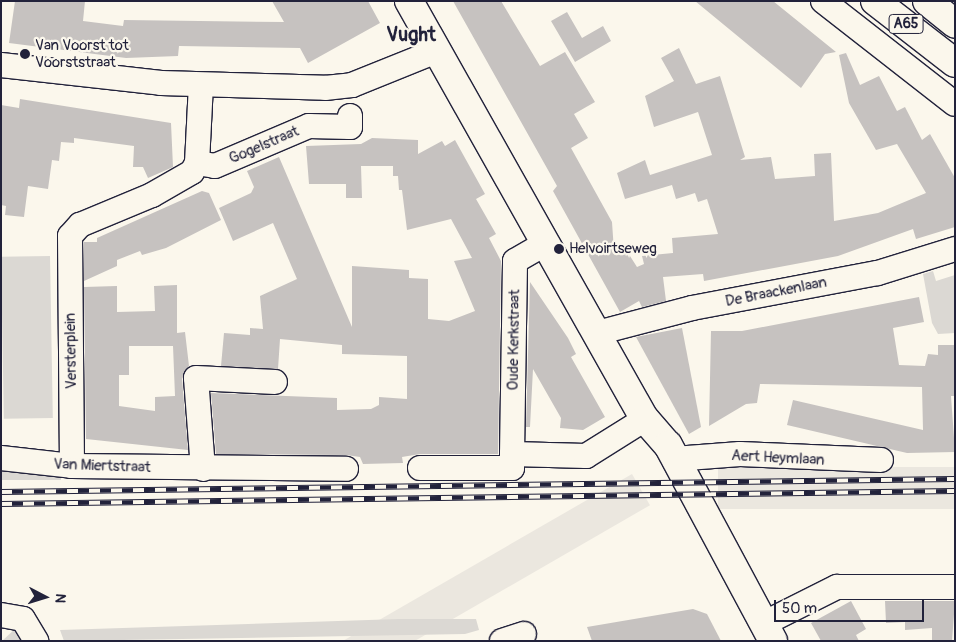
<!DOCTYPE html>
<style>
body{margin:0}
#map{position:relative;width:956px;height:642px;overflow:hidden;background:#fbf7ec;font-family:Pangolin,sans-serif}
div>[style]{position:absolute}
.built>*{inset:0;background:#ebe7df;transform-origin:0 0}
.green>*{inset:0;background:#dbd8d3;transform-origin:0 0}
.building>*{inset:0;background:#c6c2c0}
.roads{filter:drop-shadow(1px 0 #22223b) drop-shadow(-1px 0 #22223b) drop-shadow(0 1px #22223b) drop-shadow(0 -1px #22223b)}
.minor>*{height:24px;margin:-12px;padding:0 12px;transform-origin:12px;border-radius:12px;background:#fbf7ec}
.major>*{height:28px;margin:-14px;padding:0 14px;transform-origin:14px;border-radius:14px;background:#fbf7ec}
.highway>*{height:28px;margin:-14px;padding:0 14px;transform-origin:14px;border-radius:14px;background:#fbf7ec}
.rail>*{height:5.5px;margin-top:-2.75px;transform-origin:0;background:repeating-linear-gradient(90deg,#fbf7ec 0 11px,#22223b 0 22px);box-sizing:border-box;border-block:1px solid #22223b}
.dots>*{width:14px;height:14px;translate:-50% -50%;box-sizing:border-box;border:2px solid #fbf7ec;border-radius:50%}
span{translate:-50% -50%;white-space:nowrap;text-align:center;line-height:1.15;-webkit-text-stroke:4.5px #fbf7ec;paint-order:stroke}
.shield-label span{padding:1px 4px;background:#fbf7ec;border:1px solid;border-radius:4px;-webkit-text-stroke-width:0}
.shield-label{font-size:14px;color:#22223b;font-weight:700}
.poi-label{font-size:15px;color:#22223b}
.left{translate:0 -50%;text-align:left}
.street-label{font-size:15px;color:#22223b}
.district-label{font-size:20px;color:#22223b;font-weight:700}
.frame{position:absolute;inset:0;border:2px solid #22223b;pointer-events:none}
.north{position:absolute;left:20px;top:572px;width:50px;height:50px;-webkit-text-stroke:4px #fbf7ec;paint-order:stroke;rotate:95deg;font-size:14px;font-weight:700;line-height:20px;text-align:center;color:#22223b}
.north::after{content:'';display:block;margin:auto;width:18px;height:22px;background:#22223b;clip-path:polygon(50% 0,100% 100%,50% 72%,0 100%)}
.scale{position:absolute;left:774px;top:600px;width:150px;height:22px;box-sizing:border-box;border:2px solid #22223b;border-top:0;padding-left:6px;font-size:15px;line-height:18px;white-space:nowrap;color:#22223b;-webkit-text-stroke:4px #fbf7ec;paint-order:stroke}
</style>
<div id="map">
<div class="built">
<div style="left:955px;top:467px;width:42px;height:237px;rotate:90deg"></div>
<div style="left:632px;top:474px;width:36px;height:631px;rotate:60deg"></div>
</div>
<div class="green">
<div style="left:50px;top:256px;width:162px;height:49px;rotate:89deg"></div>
<div style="clip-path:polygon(933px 271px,936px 281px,955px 275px,955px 333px,938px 334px,932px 323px,923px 274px)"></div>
<div style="clip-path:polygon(1px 466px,61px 473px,61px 480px,1px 480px)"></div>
<div style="clip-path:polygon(399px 619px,476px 619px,479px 630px,465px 634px,64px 641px,60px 630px)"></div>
<div style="clip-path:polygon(16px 628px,22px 641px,2px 641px)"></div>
</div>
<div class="building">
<div style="clip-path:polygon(15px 1px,85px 1px,83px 21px,123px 26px,124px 20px,284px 22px,272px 1px,368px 1px,380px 23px,308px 63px,300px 48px,179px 46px,178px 56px,126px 58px,9px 43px)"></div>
<div style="clip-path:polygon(453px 1px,501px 1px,540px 66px,565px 52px,595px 102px,574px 114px,588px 138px,571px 148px,612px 222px,614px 251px,623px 245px,637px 267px,644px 264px,642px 256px,673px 253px,672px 238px,718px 234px,707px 199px,698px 202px,695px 193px,676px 199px,672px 185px,625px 199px,617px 173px,645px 160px,650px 175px,712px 155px,698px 112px,654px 127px,645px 96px,674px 81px,661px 58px,679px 48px,696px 84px,720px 76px,745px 157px,740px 160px,771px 157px,775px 179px,815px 176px,814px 154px,831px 153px,834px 221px,878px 213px,926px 193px,897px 144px,876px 150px,849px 103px,839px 55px,846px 53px,860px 85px,879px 76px,897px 111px,905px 107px,922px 140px,930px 134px,955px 178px,955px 227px,916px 239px,913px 229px,838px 256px,704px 281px,703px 274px,663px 277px,666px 301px,642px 307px,639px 301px,620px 312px,553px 191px,557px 186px)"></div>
<div style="clip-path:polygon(695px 1px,773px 1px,836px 52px,825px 54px,801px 88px)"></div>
<div style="clip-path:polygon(567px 12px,582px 38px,603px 26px,611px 41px,575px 62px,551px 21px)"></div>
<div style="clip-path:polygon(20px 99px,171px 123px,173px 167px,148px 178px,143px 167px,133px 167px,134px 146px,74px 138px,74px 143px,61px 142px,59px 161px,52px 160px,48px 189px,28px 186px,24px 217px,5px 215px,6px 206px,1px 205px,1px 105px,19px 108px)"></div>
<div style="clip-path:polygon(372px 138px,418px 140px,418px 154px,442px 141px,445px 146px,455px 140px,485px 194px,476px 199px,496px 234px,489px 238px,501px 261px,498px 454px,420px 454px,402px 457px,403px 463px,363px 464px,360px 457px,346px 455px,216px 454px,211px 393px,337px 398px,337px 410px,371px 409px,379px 405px,379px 397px,407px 399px,407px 356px,342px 354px,342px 345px,280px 339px,278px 369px,221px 366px,224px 333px,250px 335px,250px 328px,263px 329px,260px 296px,297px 279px,273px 223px,233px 241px,219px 208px,251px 193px,254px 187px,247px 171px,279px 157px,352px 327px,352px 266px,409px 270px,409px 278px,428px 279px,428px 319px,449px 321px,475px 311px,454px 261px,472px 258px,451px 219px,407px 230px,402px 190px,399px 190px,398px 176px,393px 176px,393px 166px,361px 166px,362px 198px,346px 198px,346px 184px,309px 184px,306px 146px,361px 144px)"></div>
<div style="clip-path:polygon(202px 191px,209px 193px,221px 220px,166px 248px,142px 255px,140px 251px,117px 260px,117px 266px,84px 281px,84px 242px,97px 242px,97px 238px)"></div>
<div style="clip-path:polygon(530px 282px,568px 338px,576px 354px,571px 357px,605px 417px,583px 430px,560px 428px,561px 418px,533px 369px,530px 427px,526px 427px)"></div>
<div style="clip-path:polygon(evenodd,177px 285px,177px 333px,185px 332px,189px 366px,182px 379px,188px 450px,86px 439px,84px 287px,117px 286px,117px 312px,155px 311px,154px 286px,177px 285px,129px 346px,173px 346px,175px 396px,155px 397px,155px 411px,119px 406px,119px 375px,129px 375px,129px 346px)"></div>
<div style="clip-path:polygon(919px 297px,924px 322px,893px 328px,899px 365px,925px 366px,928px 354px,938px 355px,938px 345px,955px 345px,955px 396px,951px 396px,955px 452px,907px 453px,787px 425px,793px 400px,923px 430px,922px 387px,760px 384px,757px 403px,746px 404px,709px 426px,711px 331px,742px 331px)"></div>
<div style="clip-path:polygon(682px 328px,701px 427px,689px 434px,636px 337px)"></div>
<div style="clip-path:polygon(851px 601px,866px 629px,856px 635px,859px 641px,821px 641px,811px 623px)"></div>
<div style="clip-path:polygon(885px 601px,955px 601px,952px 641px,932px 641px,932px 628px,905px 630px,905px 622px,886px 623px)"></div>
<div style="clip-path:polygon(693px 609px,707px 614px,721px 641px,592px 641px,587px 627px)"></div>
</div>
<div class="roads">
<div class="minor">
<div style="left:823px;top:1px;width:167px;rotate:38deg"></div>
<div style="left:1px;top:65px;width:161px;rotate:6.4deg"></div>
<div style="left:161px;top:83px;width:164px;rotate:1.7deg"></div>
<div style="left:325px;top:88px;width:27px;rotate:-6deg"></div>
<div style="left:352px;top:85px;width:88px;rotate:-21.9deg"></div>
<div style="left:197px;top:163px;width:18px;rotate:9deg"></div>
<div style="left:215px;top:166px;width:102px;rotate:-23.1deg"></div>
<div style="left:309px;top:126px;width:41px;rotate:1.4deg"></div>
<div style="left:350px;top:127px;width:11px;rotate:-90deg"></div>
<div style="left:597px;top:333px;width:98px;rotate:-14.7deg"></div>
<div style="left:692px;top:308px;width:189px;rotate:-10.7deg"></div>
<div style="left:878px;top:273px;width:81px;rotate:-17.3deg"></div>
<div style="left:512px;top:454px;width:193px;rotate:-89.1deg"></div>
<div style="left:515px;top:261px;width:36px;rotate:-30deg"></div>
<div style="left:1px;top:458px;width:71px;rotate:6.4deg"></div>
<div style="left:72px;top:466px;width:274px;rotate:0.6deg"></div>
<div style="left:674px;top:459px;width:66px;rotate:-4.3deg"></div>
<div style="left:740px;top:454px;width:141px;rotate:2.4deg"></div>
<div style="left:72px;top:466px;width:230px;rotate:-90.5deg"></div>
<div style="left:70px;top:236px;width:15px;rotate:-48deg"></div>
<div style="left:80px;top:225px;width:78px;rotate:-22.6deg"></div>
<div style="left:152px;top:195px;width:46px;rotate:-29.9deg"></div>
<div style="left:192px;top:172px;width:10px;rotate:-61deg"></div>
<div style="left:197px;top:163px;width:78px;rotate:-87.1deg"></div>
<div style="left:420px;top:468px;width:92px"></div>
<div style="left:512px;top:468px;width:14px;rotate:-90deg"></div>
<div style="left:512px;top:454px;width:74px;rotate:1.5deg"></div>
<div style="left:586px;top:456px;width:70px;rotate:-32.1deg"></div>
<div style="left:203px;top:469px;width:91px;rotate:-94.4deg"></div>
<div style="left:196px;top:378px;width:79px;rotate:2.9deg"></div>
<div style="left:1px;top:615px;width:22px;rotate:10deg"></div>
<div style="left:23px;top:619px;width:26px;rotate:59deg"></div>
<div style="left:763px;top:624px;width:83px;rotate:-26.6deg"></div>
<div style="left:837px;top:587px;width:118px"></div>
<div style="left:502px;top:641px;width:23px;rotate:-18deg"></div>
</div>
<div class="major">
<div style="left:409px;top:1px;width:480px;rotate:60.6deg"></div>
<div style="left:645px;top:419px;width:35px;rotate:49deg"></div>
<div style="left:668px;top:445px;width:222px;rotate:61.8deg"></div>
</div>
<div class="highway">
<div style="left:875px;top:1px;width:101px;rotate:37.8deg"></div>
<div style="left:927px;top:1px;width:36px;rotate:39deg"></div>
</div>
</div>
<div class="rail">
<div style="left:1px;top:492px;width:954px;rotate:-0.78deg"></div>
<div style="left:1px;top:504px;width:954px;rotate:-0.78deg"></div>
</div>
<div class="dots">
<div style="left:25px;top:54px;background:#22223b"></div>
<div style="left:559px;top:249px;background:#22223b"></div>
</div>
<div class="shield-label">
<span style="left:906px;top:24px">A65</span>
</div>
<div class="poi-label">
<span class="left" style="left:35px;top:54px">Van Voorst tot<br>Voorststraat</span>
<span class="left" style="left:569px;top:249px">Helvoirtseweg</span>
</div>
<div class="street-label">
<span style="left:264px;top:145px;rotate:-23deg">Gogelstraat</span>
<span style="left:776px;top:292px;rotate:-11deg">De Braackenlaan</span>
<span style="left:514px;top:340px;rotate:-89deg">Oude Kerkstraat</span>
<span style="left:71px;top:351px;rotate:-91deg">Versterplein</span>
<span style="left:778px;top:458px;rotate:3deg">Aert Heymlaan</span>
<span style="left:102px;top:466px;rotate:2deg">Van Miertstraat</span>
</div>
<div class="district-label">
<span style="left:411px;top:34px">Vught</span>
</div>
<div class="frame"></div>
<div class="north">N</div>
<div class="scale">50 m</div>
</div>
